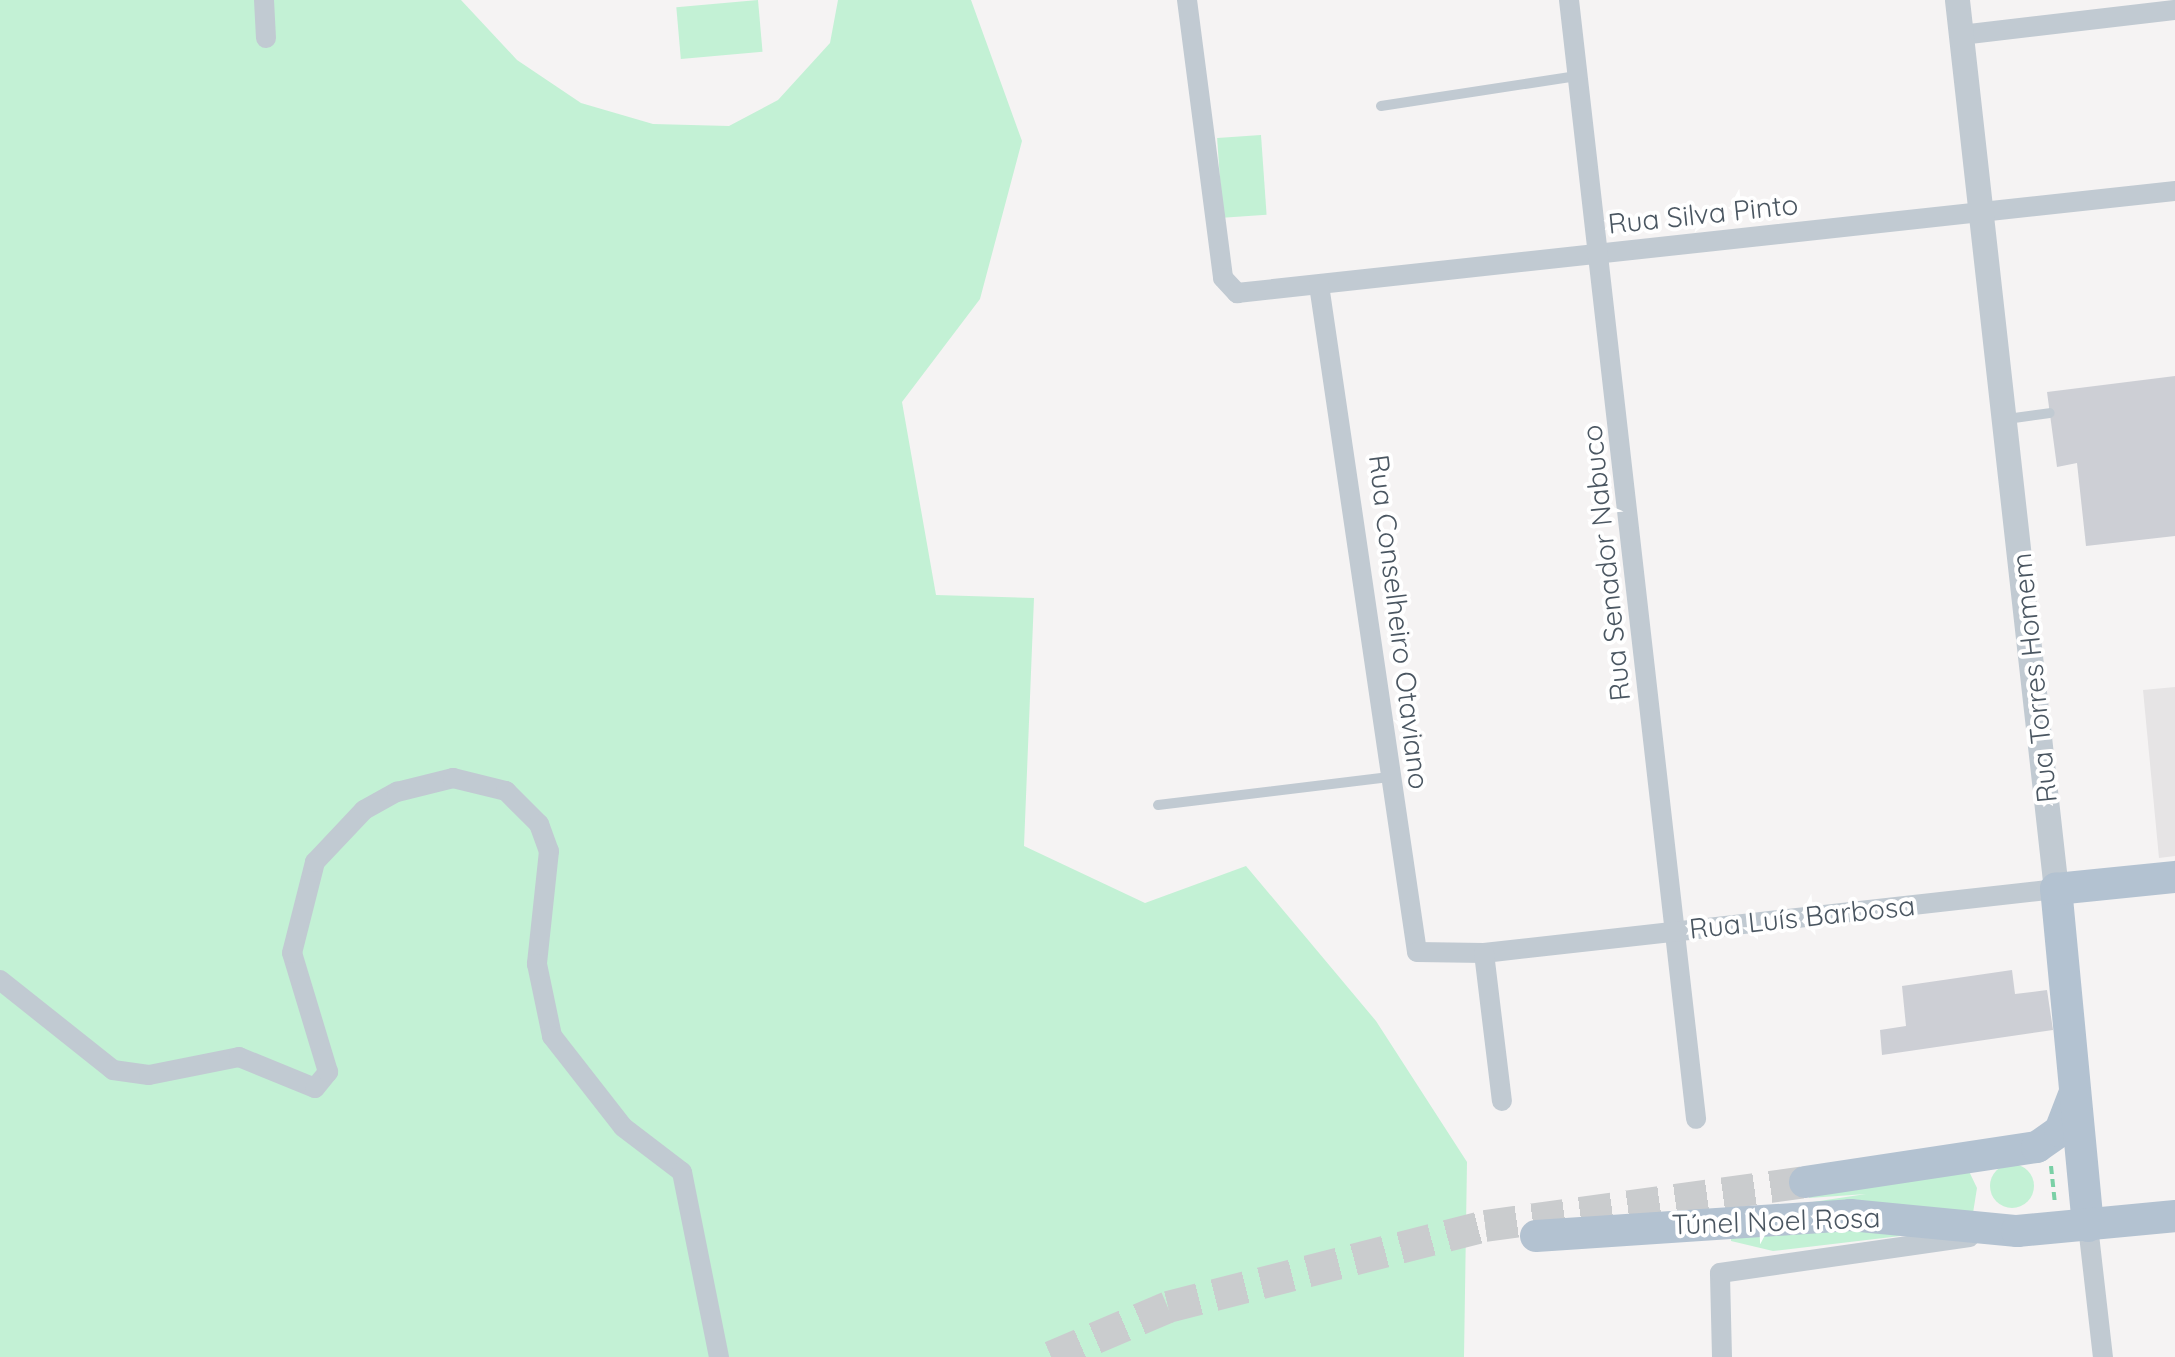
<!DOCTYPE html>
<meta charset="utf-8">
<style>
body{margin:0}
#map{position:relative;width:2175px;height:1357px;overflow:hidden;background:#f5f3f3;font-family:Quicksand,sans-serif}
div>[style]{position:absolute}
.education>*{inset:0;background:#e6e4e5}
.green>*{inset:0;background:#c3f1d5;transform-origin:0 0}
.round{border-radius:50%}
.building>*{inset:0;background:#cdcfd5}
.primary-tunnel>*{height:32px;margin-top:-16px;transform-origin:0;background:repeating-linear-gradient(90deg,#caccce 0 32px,transparent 0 48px)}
.path>*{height:4px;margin-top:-2px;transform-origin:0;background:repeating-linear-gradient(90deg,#7ad0a6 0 8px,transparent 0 13px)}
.service>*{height:10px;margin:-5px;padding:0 5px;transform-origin:5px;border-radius:5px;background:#c1cad2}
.minor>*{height:20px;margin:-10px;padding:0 10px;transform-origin:10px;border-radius:10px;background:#c1cad2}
.tertiary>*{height:25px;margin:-12.5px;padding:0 12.5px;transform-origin:12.5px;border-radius:12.5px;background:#c1cad2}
.primary>*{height:32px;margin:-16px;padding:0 16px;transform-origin:16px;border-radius:16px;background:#b3c2d1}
span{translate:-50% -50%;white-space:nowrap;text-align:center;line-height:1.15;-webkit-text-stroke:8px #fff;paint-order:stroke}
.street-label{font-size:28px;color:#4a5661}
</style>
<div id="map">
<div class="education">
<div style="clip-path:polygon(2175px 687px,2175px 856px,2159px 858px,2143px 690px)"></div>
</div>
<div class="green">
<div style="clip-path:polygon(0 0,461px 0,517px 60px,581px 103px,653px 124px,729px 126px,778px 100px,830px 43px,838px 0,971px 0,1022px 141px,980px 299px,902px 402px,936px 595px,1034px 598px,1024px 846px,1145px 903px,1246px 866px,1376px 1021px,1467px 1162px,1464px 1357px,0 1357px)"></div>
<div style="left:758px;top:0;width:52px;height:82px;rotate:85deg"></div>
<div style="left:1261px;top:135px;width:80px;height:44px;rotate:86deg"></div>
<div class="round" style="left:1990px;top:1164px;width:44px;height:44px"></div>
<div style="clip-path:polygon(1966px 1165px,1977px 1188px,1973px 1213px,1806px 1203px,1866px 1194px,1809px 1198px,1811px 1190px)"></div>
<div style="clip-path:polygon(1866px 1225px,1934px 1232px,1773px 1251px,1731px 1241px,1731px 1231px)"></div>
</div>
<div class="building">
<div style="clip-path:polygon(2175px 376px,2175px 536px,2086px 546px,2077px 463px,2057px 467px,2047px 392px)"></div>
<div style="clip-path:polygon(2012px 970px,2015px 994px,2047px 990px,2053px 1030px,1882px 1055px,1880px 1030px,1906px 1026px,1902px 986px)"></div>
</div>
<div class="primary-tunnel">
<div style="left:1051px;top:1357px;width:127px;rotate:-23.1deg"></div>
<div style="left:1168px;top:1307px;width:327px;rotate:-14.3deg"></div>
<div style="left:1485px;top:1226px;width:323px;rotate:-7.8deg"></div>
</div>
<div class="path">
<div style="left:2051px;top:1166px;width:36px;rotate:84deg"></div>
</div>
<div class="service">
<div style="left:1381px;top:106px;width:198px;rotate:-8.7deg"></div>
<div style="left:2007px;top:419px;width:43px;rotate:-7.9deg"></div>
<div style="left:1158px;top:805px;width:235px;rotate:-6.9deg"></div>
</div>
<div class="minor">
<div style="left:264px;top:0;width:38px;rotate:87deg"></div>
<div style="left:1187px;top:0;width:280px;rotate:82.6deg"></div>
<div style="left:1223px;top:278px;width:21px;rotate:47deg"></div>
<div style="left:1237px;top:293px;width:944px;rotate:-6.21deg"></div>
<div style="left:1569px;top:0;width:1126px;rotate:83.52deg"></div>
<div style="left:1961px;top:35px;width:215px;rotate:-6.7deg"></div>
<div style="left:1319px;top:285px;width:674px;rotate:81.64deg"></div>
<div style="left:1417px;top:952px;width:67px;rotate:0.9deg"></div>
<div style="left:1484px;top:953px;width:576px;rotate:-6.38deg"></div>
<div style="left:1484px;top:953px;width:149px;rotate:83.1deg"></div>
<div style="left:0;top:980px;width:144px;rotate:38.5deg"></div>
<div style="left:113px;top:1070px;width:36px;rotate:8deg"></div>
<div style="left:149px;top:1075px;width:92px;rotate:-11.3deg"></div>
<div style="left:239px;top:1057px;width:82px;rotate:22.2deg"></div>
<div style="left:315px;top:1088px;width:21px;rotate:-51deg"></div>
<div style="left:328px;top:1072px;width:124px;rotate:-106.8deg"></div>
<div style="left:292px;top:953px;width:94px;rotate:-75.8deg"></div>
<div style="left:315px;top:862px;width:71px;rotate:-46.7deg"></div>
<div style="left:364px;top:810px;width:38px;rotate:-29deg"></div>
<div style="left:397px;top:792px;width:58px;rotate:-14deg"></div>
<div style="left:453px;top:778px;width:55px;rotate:13.8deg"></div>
<div style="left:506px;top:791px;width:47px;rotate:45deg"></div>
<div style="left:539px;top:824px;width:29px;rotate:70deg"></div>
<div style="left:549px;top:851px;width:114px;rotate:96.1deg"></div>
<div style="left:537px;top:964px;width:74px;rotate:78.2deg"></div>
<div style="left:552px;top:1036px;width:115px;rotate:52deg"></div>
<div style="left:623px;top:1127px;width:74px;rotate:37.3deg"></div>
<div style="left:682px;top:1172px;width:189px;rotate:78.7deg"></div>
<div style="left:2088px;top:1226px;width:132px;rotate:83.5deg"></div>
<div style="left:1722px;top:1357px;width:84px;rotate:-91.4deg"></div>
<div style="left:1720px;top:1273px;width:252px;rotate:-8.2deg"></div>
</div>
<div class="tertiary">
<div style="left:1957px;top:0;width:894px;rotate:83.65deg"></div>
</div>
<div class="primary">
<div style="left:1805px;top:1182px;width:235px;rotate:-8.6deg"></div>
<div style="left:2037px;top:1147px;width:28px;rotate:-35deg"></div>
<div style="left:2060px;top:1131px;width:40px;rotate:-69deg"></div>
<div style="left:2088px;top:1226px;width:339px;rotate:-95.4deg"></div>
<div style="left:2056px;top:889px;width:120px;rotate:-5.8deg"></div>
<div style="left:1536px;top:1236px;width:315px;rotate:-3.8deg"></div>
<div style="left:1850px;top:1215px;width:168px;rotate:5.5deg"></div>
<div style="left:2017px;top:1231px;width:159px;rotate:-5.4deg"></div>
</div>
<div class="street-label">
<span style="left:1703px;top:214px;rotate:-6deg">Rua Silva Pinto</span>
<span style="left:1606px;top:563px;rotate:-96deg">Rua Senador Nabuco</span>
<span style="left:1399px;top:622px;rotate:83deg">Rua Conselheiro Otaviano</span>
<span style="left:2034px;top:678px;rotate:-96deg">Rua Torres Homem</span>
<span style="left:1802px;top:917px;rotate:-6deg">Rua Luís Barbosa</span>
<span style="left:1776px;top:1221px;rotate:-2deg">Túnel Noel Rosa</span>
</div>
</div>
